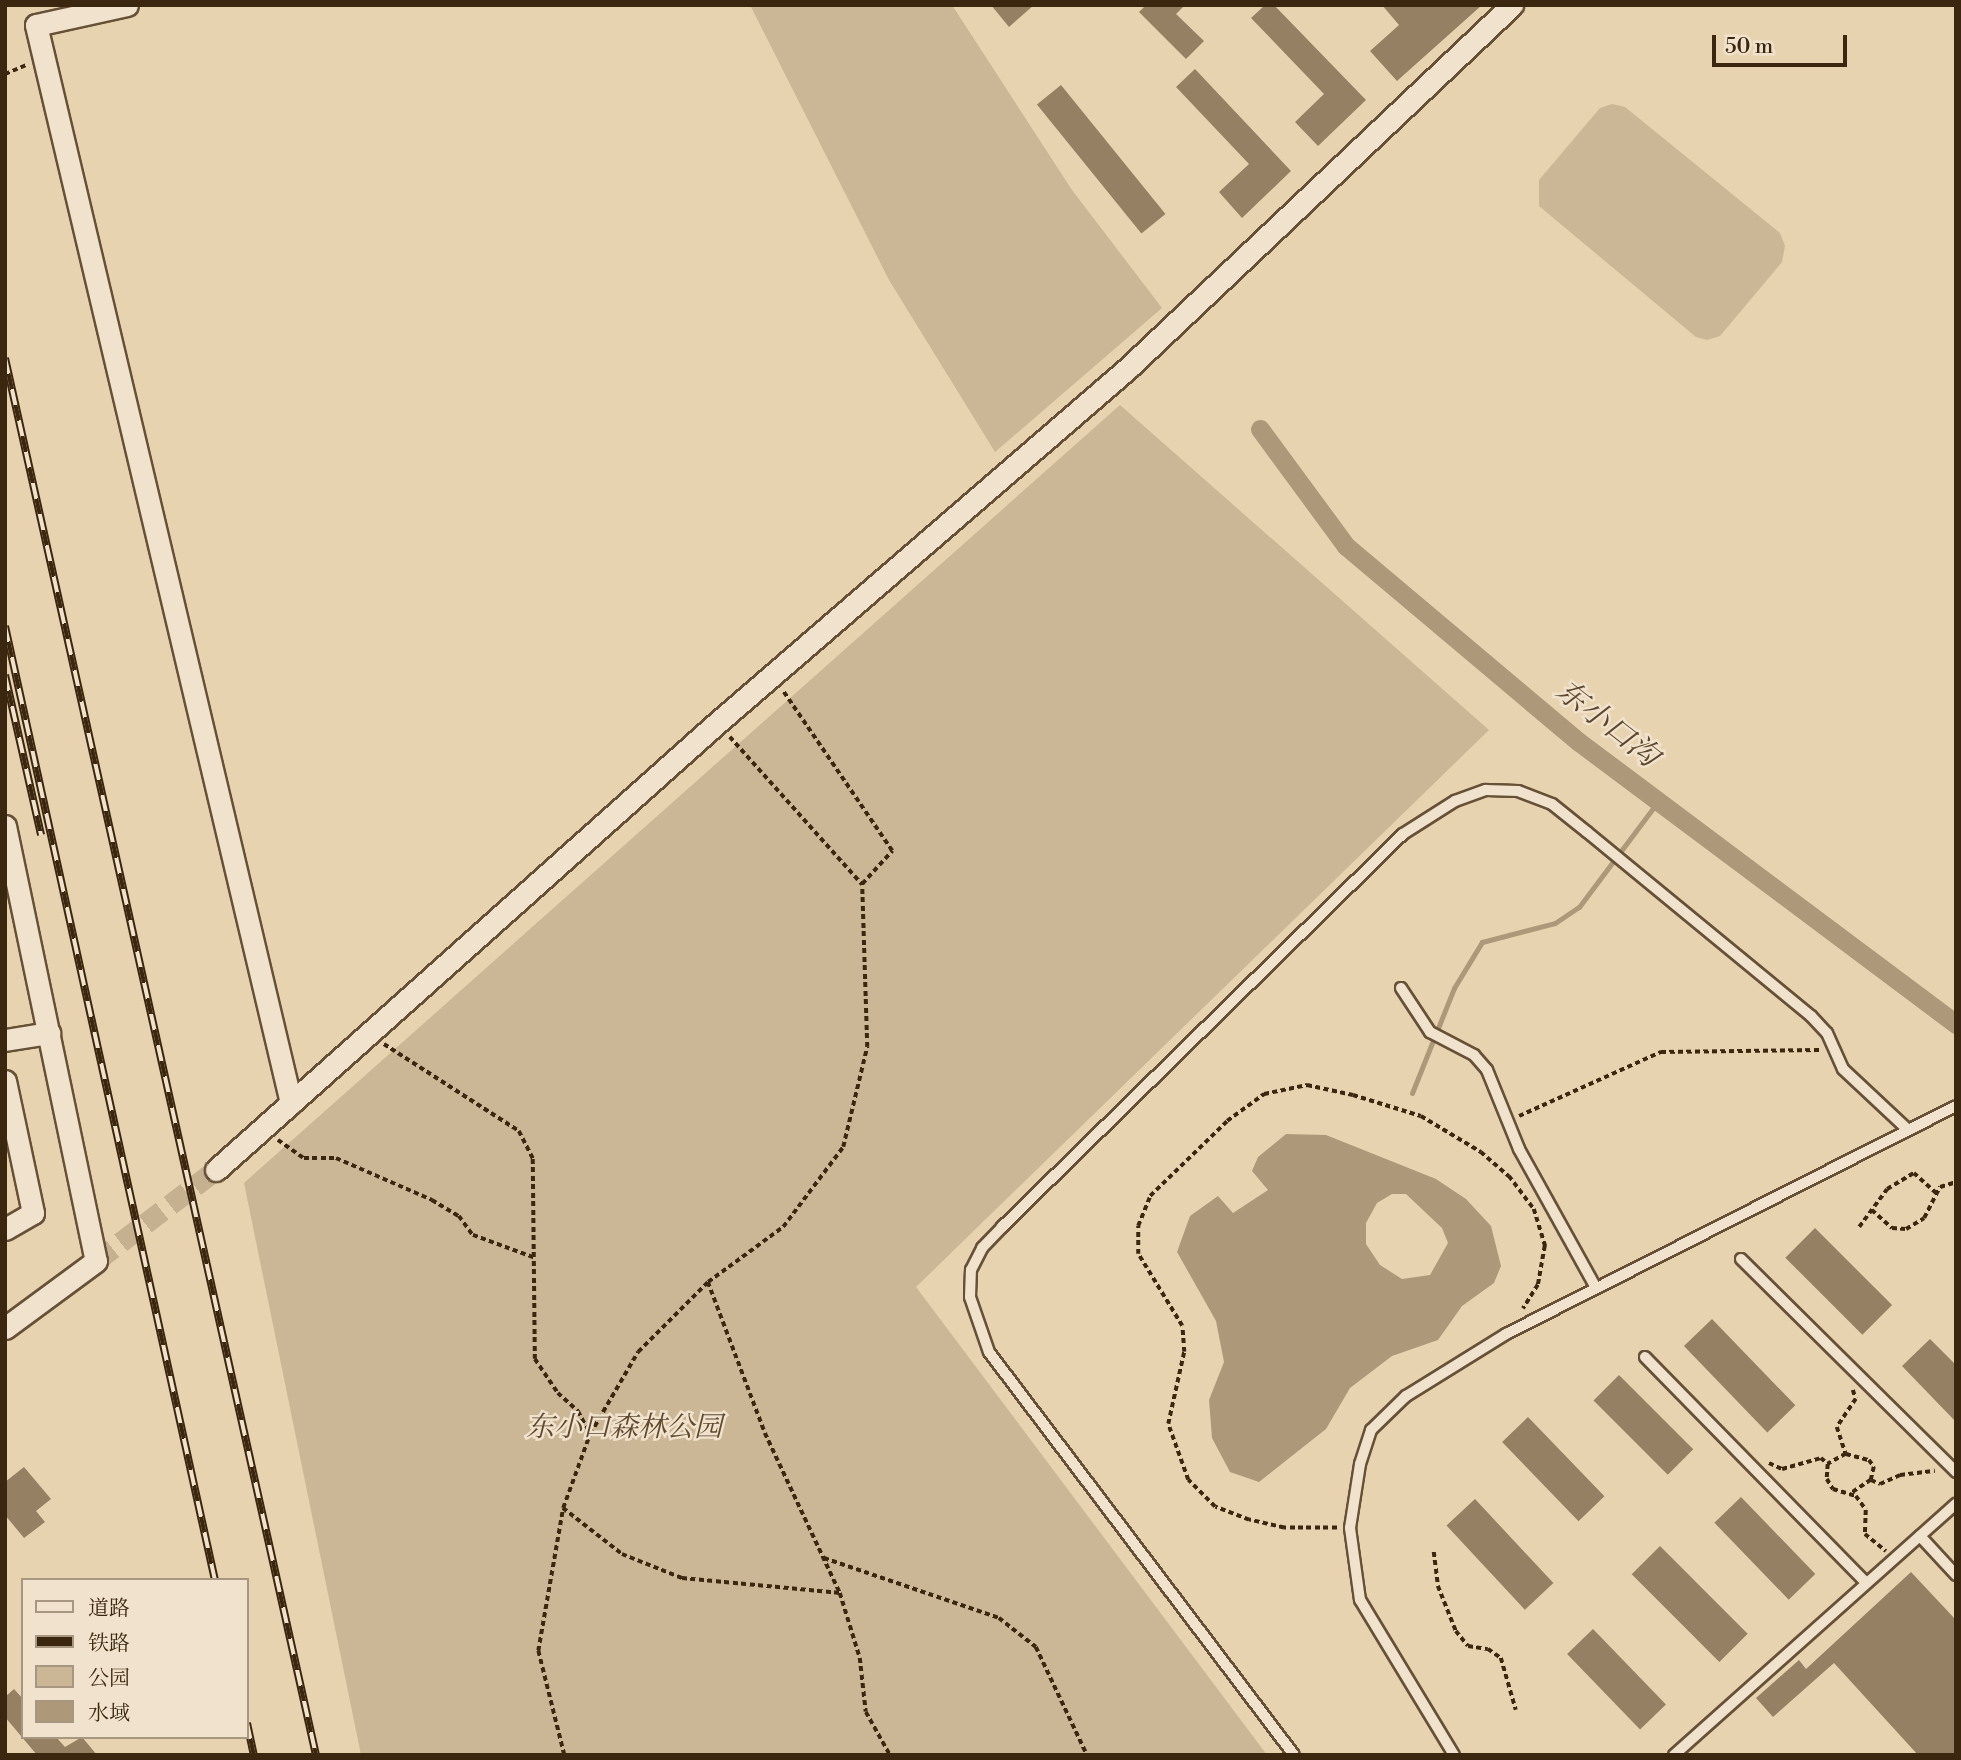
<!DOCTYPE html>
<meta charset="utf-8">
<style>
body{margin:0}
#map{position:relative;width:1961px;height:1760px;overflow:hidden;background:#e8d3b0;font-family:"Libre Bodoni","Noto Serif SC",serif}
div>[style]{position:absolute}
.green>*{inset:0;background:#cbb695}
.water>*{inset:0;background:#ad9879}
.stream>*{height:5px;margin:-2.5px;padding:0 2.5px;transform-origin:2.5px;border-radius:2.5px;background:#ad9879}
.canal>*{height:19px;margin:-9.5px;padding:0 9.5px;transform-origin:9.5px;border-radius:9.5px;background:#ad9879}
.building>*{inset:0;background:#958063;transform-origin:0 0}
.minor-tunnel>*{height:21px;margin-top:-10.5px;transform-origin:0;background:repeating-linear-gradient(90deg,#c5b090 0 21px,transparent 0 31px)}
.path>*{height:3.5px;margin-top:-1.75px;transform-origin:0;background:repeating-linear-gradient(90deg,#3b260f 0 5px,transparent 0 8.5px)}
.roads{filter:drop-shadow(2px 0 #665137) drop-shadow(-2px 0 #665137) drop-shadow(0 2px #665137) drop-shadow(0 -2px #665137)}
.service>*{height:10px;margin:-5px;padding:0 5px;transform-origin:5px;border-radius:5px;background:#f0e2cc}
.minor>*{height:21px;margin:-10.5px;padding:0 10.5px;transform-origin:10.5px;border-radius:10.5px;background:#f0e2cc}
.rail>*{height:8px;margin-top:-4px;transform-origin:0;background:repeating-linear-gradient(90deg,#f0e2cc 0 16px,#3b260f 0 32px);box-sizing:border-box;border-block:2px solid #3b260f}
span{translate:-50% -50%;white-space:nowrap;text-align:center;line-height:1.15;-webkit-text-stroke:5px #f0e2cc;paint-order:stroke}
.park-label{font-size:28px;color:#5f4a30;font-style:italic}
.water-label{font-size:30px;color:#5d482f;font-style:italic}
.frame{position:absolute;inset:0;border:7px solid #3b260f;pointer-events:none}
.legend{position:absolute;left:21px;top:1578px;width:228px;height:161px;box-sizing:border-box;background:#f0e2cc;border:2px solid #a89780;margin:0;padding:9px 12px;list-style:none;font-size:21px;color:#3b260f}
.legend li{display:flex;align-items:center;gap:14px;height:35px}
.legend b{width:35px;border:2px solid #a89780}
.scale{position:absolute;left:1712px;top:35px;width:135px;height:32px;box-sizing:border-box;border:4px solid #3b260f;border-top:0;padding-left:9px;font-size:21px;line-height:24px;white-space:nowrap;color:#3b260f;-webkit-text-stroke:5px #f0e2cc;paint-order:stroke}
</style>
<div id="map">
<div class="green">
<div style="clip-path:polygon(750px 5px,952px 5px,1072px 190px,1162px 308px,995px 452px,889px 280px)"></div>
<div style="clip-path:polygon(1612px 104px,1625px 107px,1780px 233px,1785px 246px,1782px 262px,1720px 336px,1707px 340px,1696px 337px,1539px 206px,1539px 180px,1600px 108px)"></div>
<div style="clip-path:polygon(1120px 405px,1489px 730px,916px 1287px,1267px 1755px,361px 1755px,244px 1183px)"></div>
</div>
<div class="water">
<div style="clip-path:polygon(evenodd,1286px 1134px,1326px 1135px,1436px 1179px,1466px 1199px,1491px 1226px,1501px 1266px,1494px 1283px,1462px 1306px,1438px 1340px,1392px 1356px,1350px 1388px,1326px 1429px,1259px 1482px,1230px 1472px,1212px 1438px,1209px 1400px,1224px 1362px,1216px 1321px,1177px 1252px,1190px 1216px,1218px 1196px,1233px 1213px,1268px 1190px,1252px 1171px,1258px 1157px,1286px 1134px,1392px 1194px,1406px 1194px,1442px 1228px,1448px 1243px,1430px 1275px,1402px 1279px,1380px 1265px,1366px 1244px,1366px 1223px,1377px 1203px,1392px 1194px)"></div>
</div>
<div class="stream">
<div style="left:1412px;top:1093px;width:113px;rotate:-68.2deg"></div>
<div style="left:1454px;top:988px;width:54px;rotate:-58.7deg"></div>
<div style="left:1482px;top:942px;width:75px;rotate:-14.6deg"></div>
<div style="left:1555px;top:923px;width:29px;rotate:-34deg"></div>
<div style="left:1579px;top:907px;width:134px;rotate:-53.2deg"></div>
</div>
<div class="canal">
<div style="left:1260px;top:429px;width:145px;rotate:53.7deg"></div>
<div style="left:1346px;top:546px;width:304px;rotate:40.1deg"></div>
<div style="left:1579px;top:742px;width:471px;rotate:36.8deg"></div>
</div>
<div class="building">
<div style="clip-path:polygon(991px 5px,1034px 5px,1009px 27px)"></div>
<div style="clip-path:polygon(1146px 5px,1185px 5px,1176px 14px,1204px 41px,1186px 59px,1139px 12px)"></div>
<div style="clip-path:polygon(1265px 5px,1274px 5px,1366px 100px,1318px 146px,1295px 122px,1324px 94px,1251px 18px)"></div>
<div style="clip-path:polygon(1382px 5px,1482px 5px,1397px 81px,1370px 51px,1399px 25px)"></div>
<div style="clip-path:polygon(1195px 69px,1291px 171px,1242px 218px,1219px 192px,1249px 164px,1176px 87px)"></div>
<div style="left:1061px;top:85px;width:166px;height:31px;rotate:51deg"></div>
<div style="left:1815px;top:1228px;width:109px;height:42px;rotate:45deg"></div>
<div style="left:1712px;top:1319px;width:120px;height:39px;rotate:46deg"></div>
<div style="clip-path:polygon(1930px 1339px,1956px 1365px,1956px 1422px,1902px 1366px)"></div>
<div style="left:1619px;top:1375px;width:105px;height:36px;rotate:45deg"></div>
<div style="left:1528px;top:1417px;width:110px;height:36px;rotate:46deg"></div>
<div style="clip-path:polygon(24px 1467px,51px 1499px,36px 1511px,45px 1522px,24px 1538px,5px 1515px,5px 1482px)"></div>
<div style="left:1741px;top:1497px;width:107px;height:37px;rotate:46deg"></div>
<div style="left:1475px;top:1499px;width:115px;height:39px;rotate:47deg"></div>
<div style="left:1660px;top:1546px;width:124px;height:40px;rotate:45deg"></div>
<div style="clip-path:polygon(1911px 1572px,1956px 1620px,1956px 1755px,1918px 1755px,1834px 1663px,1773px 1717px,1756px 1698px,1799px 1660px,1806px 1669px)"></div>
<div style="left:1593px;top:1629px;width:105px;height:36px;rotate:46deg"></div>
<div style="clip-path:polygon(14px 1689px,23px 1699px,23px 1737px,56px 1737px,65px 1747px,82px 1737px,97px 1755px,37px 1755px,5px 1717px,5px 1697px)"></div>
</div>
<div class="minor-tunnel">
<div style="left:96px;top:1261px;width:151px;rotate:-37.2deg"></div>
</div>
<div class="path">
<div style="left:5px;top:74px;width:23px;rotate:-23deg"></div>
<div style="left:730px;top:737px;width:198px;rotate:48.1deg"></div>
<div style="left:384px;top:1044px;width:161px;rotate:32.8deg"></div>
<div style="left:519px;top:1131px;width:31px;rotate:63deg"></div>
<div style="left:533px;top:1159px;width:200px;rotate:89.4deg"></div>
<div style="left:535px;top:1359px;width:41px;rotate:55.9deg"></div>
<div style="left:558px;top:1393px;width:27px;rotate:42deg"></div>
<div style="left:578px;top:1411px;width:26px;rotate:62deg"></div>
<div style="left:1519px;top:1116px;width:156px;rotate:-24.3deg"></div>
<div style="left:1661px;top:1052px;width:158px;rotate:-0.7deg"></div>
<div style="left:278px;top:1140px;width:32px;rotate:35deg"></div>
<div style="left:304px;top:1158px;width:32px"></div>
<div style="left:336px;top:1158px;width:105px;rotate:23.6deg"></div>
<div style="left:432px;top:1200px;width:31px;rotate:31deg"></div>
<div style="left:459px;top:1216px;width:24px;rotate:54deg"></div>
<div style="left:473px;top:1235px;width:67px;rotate:20.1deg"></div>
<div style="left:1872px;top:1210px;width:27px;rotate:42deg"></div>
<div style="left:1892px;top:1228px;width:14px;rotate:4deg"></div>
<div style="left:1906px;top:1229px;width:21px;rotate:-31deg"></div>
<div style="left:1924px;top:1218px;width:35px;rotate:-63deg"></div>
<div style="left:1940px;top:1187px;width:17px;rotate:-17deg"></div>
<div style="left:1859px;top:1227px;width:47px;rotate:-53.6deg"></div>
<div style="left:1887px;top:1189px;width:31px;rotate:-31deg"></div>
<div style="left:1914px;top:1173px;width:30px;rotate:42deg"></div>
<div style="left:708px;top:1282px;width:161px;rotate:69.3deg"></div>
<div style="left:765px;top:1433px;width:177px;rotate:64.9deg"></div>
<div style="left:840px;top:1593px;width:68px;rotate:72.9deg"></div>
<div style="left:860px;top:1658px;width:54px;rotate:83.7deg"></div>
<div style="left:866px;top:1712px;width:49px;rotate:60.8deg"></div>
<div style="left:1853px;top:1390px;width:9px;rotate:72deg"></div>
<div style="left:1856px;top:1399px;width:34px;rotate:124deg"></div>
<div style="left:1837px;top:1427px;width:28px;rotate:72deg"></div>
<div style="left:1846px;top:1454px;width:21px;rotate:151deg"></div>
<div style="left:1828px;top:1464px;width:15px;rotate:94deg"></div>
<div style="left:1827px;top:1479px;width:12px;rotate:59deg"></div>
<div style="left:1833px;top:1489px;width:24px;rotate:17deg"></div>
<div style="left:1856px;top:1496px;width:17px;rotate:54deg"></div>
<div style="left:1866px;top:1510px;width:24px;rotate:92deg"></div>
<div style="left:1865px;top:1534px;width:27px;rotate:39deg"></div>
<div style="left:1846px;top:1454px;width:24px;rotate:15deg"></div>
<div style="left:1869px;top:1460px;width:9px;rotate:54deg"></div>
<div style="left:1874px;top:1467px;width:13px;rotate:103deg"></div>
<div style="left:1871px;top:1480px;width:23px;rotate:146deg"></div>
<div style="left:1769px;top:1463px;width:14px;rotate:25deg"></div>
<div style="left:1782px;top:1469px;width:41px;rotate:-15.8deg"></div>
<div style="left:1821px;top:1458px;width:9px;rotate:41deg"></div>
<div style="left:1871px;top:1480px;width:10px;rotate:24deg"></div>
<div style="left:1880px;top:1484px;width:22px;rotate:-24deg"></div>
<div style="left:1900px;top:1475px;width:35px;rotate:-7deg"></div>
<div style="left:563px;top:1508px;width:75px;rotate:37.9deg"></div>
<div style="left:622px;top:1554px;width:65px;rotate:21.8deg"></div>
<div style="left:682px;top:1578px;width:159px;rotate:5.4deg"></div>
<div style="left:1337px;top:1528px;width:53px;rotate:180deg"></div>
<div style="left:1284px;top:1528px;width:36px;rotate:-167deg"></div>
<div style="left:1249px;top:1520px;width:36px;rotate:-159deg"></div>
<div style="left:1215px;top:1507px;width:38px;rotate:-135deg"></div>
<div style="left:1188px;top:1480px;width:59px;rotate:-109.7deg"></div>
<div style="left:1168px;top:1424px;width:74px;rotate:-77.5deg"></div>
<div style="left:1184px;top:1352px;width:26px;rotate:-94deg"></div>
<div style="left:1182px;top:1326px;width:84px;rotate:-121.4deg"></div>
<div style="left:1138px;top:1254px;width:28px;rotate:-90deg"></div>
<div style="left:1138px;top:1226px;width:32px;rotate:-68deg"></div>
<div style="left:1150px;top:1196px;width:107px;rotate:-44.2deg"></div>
<div style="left:1227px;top:1121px;width:46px;rotate:-36.1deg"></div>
<div style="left:1264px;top:1094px;width:44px;rotate:-11.8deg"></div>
<div style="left:1307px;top:1085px;width:47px;rotate:12.3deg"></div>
<div style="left:1353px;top:1095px;width:71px;rotate:17.2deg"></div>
<div style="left:1421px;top:1116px;width:70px;rotate:31deg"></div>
<div style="left:1481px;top:1152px;width:37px;rotate:41deg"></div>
<div style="left:1509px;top:1176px;width:41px;rotate:52.9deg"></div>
<div style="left:1534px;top:1209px;width:39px;rotate:73deg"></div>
<div style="left:1545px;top:1246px;width:40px;rotate:100deg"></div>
<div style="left:1538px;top:1285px;width:28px;rotate:122deg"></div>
<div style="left:1434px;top:1552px;width:34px;rotate:83deg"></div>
<div style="left:1438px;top:1586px;width:48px;rotate:68.2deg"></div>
<div style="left:1456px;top:1631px;width:19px;rotate:51deg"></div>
<div style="left:1468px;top:1646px;width:20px;rotate:9deg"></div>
<div style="left:1488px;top:1649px;width:16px;rotate:35deg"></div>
<div style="left:1501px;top:1658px;width:54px;rotate:73.9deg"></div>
<div style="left:824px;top:1558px;width:185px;rotate:18.9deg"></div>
<div style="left:999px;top:1618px;width:47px;rotate:38.1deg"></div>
<div style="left:1036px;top:1647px;width:119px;rotate:64.7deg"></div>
<div style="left:564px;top:1755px;width:107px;rotate:-104deg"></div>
<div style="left:538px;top:1651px;width:145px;rotate:-80.1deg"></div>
<div style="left:563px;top:1508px;width:79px;rotate:-70deg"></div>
<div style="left:590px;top:1434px;width:95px;rotate:-59.7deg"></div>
<div style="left:638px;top:1352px;width:99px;rotate:-45deg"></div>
<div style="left:708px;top:1282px;width:93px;rotate:-36.3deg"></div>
<div style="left:783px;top:1227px;width:100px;rotate:-53.1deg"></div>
<div style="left:843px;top:1147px;width:103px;rotate:-76.5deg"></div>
<div style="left:867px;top:1047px;width:163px;rotate:-91.8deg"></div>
<div style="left:862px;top:884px;width:45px;rotate:-47.7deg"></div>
<div style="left:892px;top:851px;width:195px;rotate:-124.3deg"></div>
</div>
<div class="roads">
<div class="service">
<div style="left:1401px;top:988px;width:53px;rotate:56.6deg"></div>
<div style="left:1430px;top:1032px;width:50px;rotate:27.6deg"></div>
<div style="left:1474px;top:1055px;width:20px;rotate:49deg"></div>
<div style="left:1487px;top:1070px;width:85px;rotate:67.9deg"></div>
<div style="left:1519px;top:1149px;width:159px;rotate:61deg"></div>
<div style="left:1741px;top:1259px;width:303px;rotate:44.7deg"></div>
<div style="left:1645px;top:1357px;width:316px;rotate:45.6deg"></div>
<div style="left:1920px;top:1536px;width:53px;rotate:47.3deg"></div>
<div style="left:1294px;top:1755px;width:505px;rotate:-127.12deg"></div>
<div style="left:989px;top:1352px;width:58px;rotate:-109.1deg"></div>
<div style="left:970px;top:1297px;width:27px;rotate:-88deg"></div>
<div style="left:971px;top:1270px;width:25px;rotate:-63deg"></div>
<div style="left:982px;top:1248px;width:29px;rotate:-46deg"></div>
<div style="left:1002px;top:1227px;width:561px;rotate:-44.42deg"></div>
<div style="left:1403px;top:834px;width:62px;rotate:-32.4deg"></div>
<div style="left:1455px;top:801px;width:33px;rotate:-20deg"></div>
<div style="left:1486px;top:790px;width:32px;rotate:2deg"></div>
<div style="left:1518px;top:791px;width:36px;rotate:21deg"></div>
<div style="left:1552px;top:804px;width:45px;rotate:38.7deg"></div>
<div style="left:1587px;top:832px;width:290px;rotate:39.4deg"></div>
<div style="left:1811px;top:1016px;width:23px;rotate:47deg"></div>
<div style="left:1827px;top:1033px;width:39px;rotate:66deg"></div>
<div style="left:1843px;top:1069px;width:86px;rotate:43.1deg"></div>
<div style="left:1454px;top:1755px;width:181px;rotate:-121.2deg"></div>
<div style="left:1360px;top:1600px;width:73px;rotate:-97.9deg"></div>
<div style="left:1350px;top:1528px;width:65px;rotate:-81.1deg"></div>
<div style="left:1360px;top:1464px;width:36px;rotate:-72deg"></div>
<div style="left:1371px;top:1430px;width:49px;rotate:-44.2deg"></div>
<div style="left:1406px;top:1396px;width:118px;rotate:-31.8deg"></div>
<div style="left:1506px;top:1334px;width:504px;rotate:-26.87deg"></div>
<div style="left:1674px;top:1755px;width:378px;rotate:-41.7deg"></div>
</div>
<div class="minor">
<div style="left:127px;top:5px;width:93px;rotate:167.6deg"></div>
<div style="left:36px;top:25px;width:1108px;rotate:76.69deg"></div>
<div style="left:5px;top:826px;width:444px;rotate:78.2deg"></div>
<div style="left:96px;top:1261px;width:113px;rotate:143.6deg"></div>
<div style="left:5px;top:1040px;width:45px;rotate:-9deg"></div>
<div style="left:5px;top:1081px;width:135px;rotate:78deg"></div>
<div style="left:33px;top:1213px;width:32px;rotate:150deg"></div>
<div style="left:216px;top:1170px;width:671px;rotate:-41.74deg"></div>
<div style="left:717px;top:723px;width:542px;rotate:-40.81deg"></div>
<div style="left:1127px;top:369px;width:530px;rotate:-43.39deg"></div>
</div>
</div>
<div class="rail">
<div style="left:5px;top:358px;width:1431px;rotate:77.45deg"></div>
<div style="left:5px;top:626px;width:977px;rotate:77.59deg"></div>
<div style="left:5px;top:675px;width:164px;rotate:77.3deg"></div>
<div style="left:247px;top:1723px;width:33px;rotate:78deg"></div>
</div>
<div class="park-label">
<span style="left:624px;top:1428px">东小口森林公园</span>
</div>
<div class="water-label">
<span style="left:1607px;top:724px;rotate:38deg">东小口沟</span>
</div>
<div class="frame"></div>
<ul class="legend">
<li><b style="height:9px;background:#f0e2cc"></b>道路</li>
<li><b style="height:9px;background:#3b260f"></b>铁路</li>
<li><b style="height:19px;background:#cbb695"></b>公园</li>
<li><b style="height:19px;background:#ad9879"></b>水域</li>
</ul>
<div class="scale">50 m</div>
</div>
